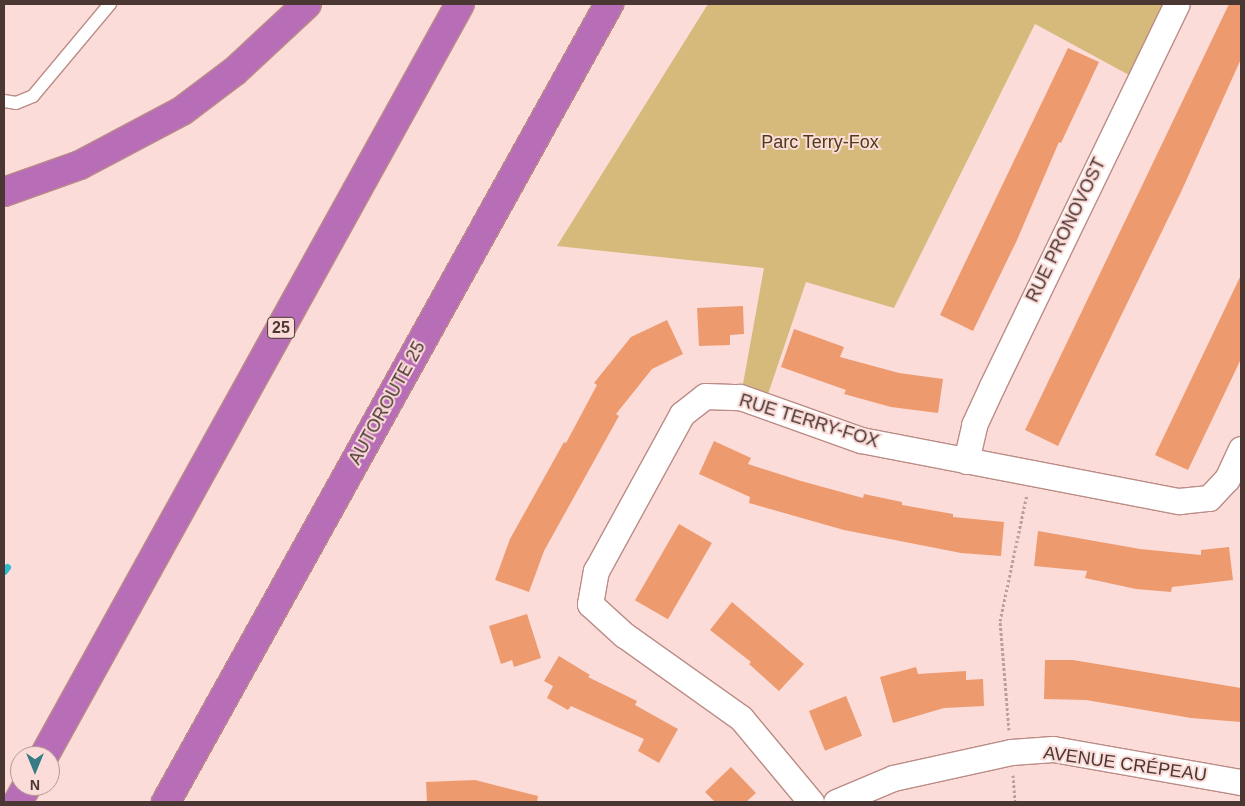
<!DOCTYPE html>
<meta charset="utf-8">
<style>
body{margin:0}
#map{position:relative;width:1245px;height:806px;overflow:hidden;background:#fbdcd8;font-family:Arial,sans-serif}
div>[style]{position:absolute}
.green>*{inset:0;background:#d5ba7b}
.stream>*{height:7px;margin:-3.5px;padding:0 3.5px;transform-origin:3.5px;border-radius:3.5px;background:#2cbbcc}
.building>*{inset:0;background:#ee9a6f;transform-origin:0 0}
.path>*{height:3px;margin-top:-1.5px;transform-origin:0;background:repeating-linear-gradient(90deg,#ba9f9b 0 2.5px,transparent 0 5px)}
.roads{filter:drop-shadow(1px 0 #bb8c86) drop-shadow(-1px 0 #bb8c86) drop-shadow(0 1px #bb8c86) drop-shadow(0 -1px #bb8c86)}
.lane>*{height:12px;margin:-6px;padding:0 6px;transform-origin:6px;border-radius:6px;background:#fff}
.street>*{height:25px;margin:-12.5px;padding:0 12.5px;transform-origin:12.5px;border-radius:12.5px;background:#fff}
.highway>*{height:28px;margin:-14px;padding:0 14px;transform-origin:14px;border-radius:14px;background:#b86eb7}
span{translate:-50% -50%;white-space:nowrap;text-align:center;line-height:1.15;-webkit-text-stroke:4px #fbdcd8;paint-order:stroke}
.shield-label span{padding:1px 4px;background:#fbdcd8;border:1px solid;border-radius:4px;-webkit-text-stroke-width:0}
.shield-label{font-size:16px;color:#4a3633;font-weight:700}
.park-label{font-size:18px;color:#4d3d17}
.street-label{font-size:18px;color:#4a3633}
.frame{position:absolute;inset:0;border:5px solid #4a3633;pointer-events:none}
.north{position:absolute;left:10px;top:746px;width:50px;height:50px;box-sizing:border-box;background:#fbdcd8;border:1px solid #b49a96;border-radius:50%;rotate:180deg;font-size:14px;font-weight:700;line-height:20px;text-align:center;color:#4a3633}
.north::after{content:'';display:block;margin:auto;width:18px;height:22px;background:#347b85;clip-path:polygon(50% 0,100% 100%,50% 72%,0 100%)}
</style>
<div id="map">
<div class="green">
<div style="clip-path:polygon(708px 4px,1175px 4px,1142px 82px,1035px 24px,894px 308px,806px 282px,767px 397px,743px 384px,764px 268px,557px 246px)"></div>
</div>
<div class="stream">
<div style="left:4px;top:571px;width:5px;rotate:-53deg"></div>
</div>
<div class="building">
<div style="clip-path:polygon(1229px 4px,1241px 4px,1241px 59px,1181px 192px,1058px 446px,1025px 430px)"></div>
<div style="clip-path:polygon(1068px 48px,1099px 62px,1061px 143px,1059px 142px,1017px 240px,973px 331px,940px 315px)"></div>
<div style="clip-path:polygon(1241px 275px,1241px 359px,1188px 470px,1155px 455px)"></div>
<div style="clip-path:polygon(743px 306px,744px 334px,730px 335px,730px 345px,699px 346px,697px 308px)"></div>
<div style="clip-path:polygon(667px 320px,683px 354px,652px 369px,616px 414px,619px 416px,544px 551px,529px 592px,495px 580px,510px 539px,564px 442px,566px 443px,597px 385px,594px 383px,631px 337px)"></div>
<div style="clip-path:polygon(794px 329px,844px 347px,840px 357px,899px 373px,943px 379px,938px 413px,891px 407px,844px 394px,846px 390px,781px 367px)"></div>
<div style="clip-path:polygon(714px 441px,751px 458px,748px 464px,801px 481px,863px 498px,864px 494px,902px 502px,902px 505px,953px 514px,953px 517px,1004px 522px,1001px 556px,961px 553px,844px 530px,749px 503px,750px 497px,699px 474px)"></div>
<div style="left:679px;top:524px;width:38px;height:88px;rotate:30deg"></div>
<div style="clip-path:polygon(1038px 531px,1140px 549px,1201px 555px,1201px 550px,1229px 547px,1233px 580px,1172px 587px,1171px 592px,1136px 589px,1085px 578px,1087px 571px,1034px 566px)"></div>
<div style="clip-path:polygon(732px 602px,804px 664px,779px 691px,749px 664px,751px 662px,710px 630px)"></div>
<div style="clip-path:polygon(527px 614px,541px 658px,514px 667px,512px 660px,501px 664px,489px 626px)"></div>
<div style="clip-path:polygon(559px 656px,590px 675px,588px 677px,637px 701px,635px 705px,678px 729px,659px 763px,638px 751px,644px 739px,571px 706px,568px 710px,547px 698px,553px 686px,544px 681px)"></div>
<div style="clip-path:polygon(1045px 660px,1073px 660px,1241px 688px,1241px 722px,1191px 718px,1086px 700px,1044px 699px)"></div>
<div style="clip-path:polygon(916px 667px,918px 674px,966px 671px,966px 680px,983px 679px,984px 706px,944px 708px,893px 723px,880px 677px)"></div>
<div style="left:846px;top:696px;width:43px;height:40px;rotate:68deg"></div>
<div style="clip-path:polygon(731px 767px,756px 793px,746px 802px,715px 802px,705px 792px)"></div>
<div style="clip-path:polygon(475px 780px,538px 796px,537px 802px,427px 802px,426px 782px)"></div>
</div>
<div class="path">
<div style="left:1009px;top:730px;width:109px;rotate:-94.7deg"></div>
<div style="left:1000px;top:621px;width:130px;rotate:-78deg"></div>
<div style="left:1013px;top:775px;width:27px;rotate:86deg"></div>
</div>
<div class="roads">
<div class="lane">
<div style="left:4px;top:101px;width:12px;rotate:9deg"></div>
<div style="left:16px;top:103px;width:18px;rotate:-22deg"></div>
<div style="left:33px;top:96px;width:120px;rotate:-50.1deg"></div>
</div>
<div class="street">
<div style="left:966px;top:461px;width:37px;rotate:-77deg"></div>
<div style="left:974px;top:425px;width:43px;rotate:-65.2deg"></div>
<div style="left:992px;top:386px;width:424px;rotate:-64.2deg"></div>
<div style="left:811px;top:802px;width:109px;rotate:-129.8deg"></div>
<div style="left:741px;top:718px;width:143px;rotate:-144.6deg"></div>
<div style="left:624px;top:635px;width:46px;rotate:-137.6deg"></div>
<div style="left:590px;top:604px;width:34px;rotate:-80deg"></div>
<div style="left:596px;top:571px;width:179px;rotate:-61.3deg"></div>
<div style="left:682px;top:414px;width:29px;rotate:-38deg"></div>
<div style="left:705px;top:396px;width:35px;rotate:2deg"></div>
<div style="left:740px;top:397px;width:128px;rotate:19.6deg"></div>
<div style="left:861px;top:440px;width:324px;rotate:10.9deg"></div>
<div style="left:1179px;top:501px;width:30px;rotate:-6deg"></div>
<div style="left:1209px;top:498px;width:26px;rotate:-47deg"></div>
<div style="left:1227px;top:479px;width:33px;rotate:-65deg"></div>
<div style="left:836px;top:802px;width:62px;rotate:-22.8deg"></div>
<div style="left:893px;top:778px;width:121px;rotate:-12.4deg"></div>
<div style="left:1011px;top:752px;width:42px;rotate:-4.1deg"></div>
<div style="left:1053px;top:749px;width:191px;rotate:10deg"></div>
</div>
<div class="highway">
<div style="left:4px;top:192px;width:81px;rotate:-19.6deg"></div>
<div style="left:80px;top:165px;width:115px;rotate:-27.9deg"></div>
<div style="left:182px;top:111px;width:66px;rotate:-37deg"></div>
<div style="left:235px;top:71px;width:98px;rotate:-42.9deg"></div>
<div style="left:44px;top:756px;width:859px;rotate:-61.05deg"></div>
<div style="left:18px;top:802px;width:18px;rotate:-61deg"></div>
<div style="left:166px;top:802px;width:913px;rotate:-60.96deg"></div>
</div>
</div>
<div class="shield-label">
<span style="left:281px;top:328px">25</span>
</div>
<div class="park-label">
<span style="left:820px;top:142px">Parc Terry-Fox</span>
</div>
<div class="street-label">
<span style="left:1066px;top:230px;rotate:-64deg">RUE PRONOVOST</span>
<span style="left:387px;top:403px;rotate:-61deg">AUTOROUTE 25</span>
<span style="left:809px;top:421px;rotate:17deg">RUE TERRY-FOX</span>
<span style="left:1125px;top:764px;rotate:8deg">AVENUE CRÉPEAU</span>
</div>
<div class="frame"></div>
<div class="north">N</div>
</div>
